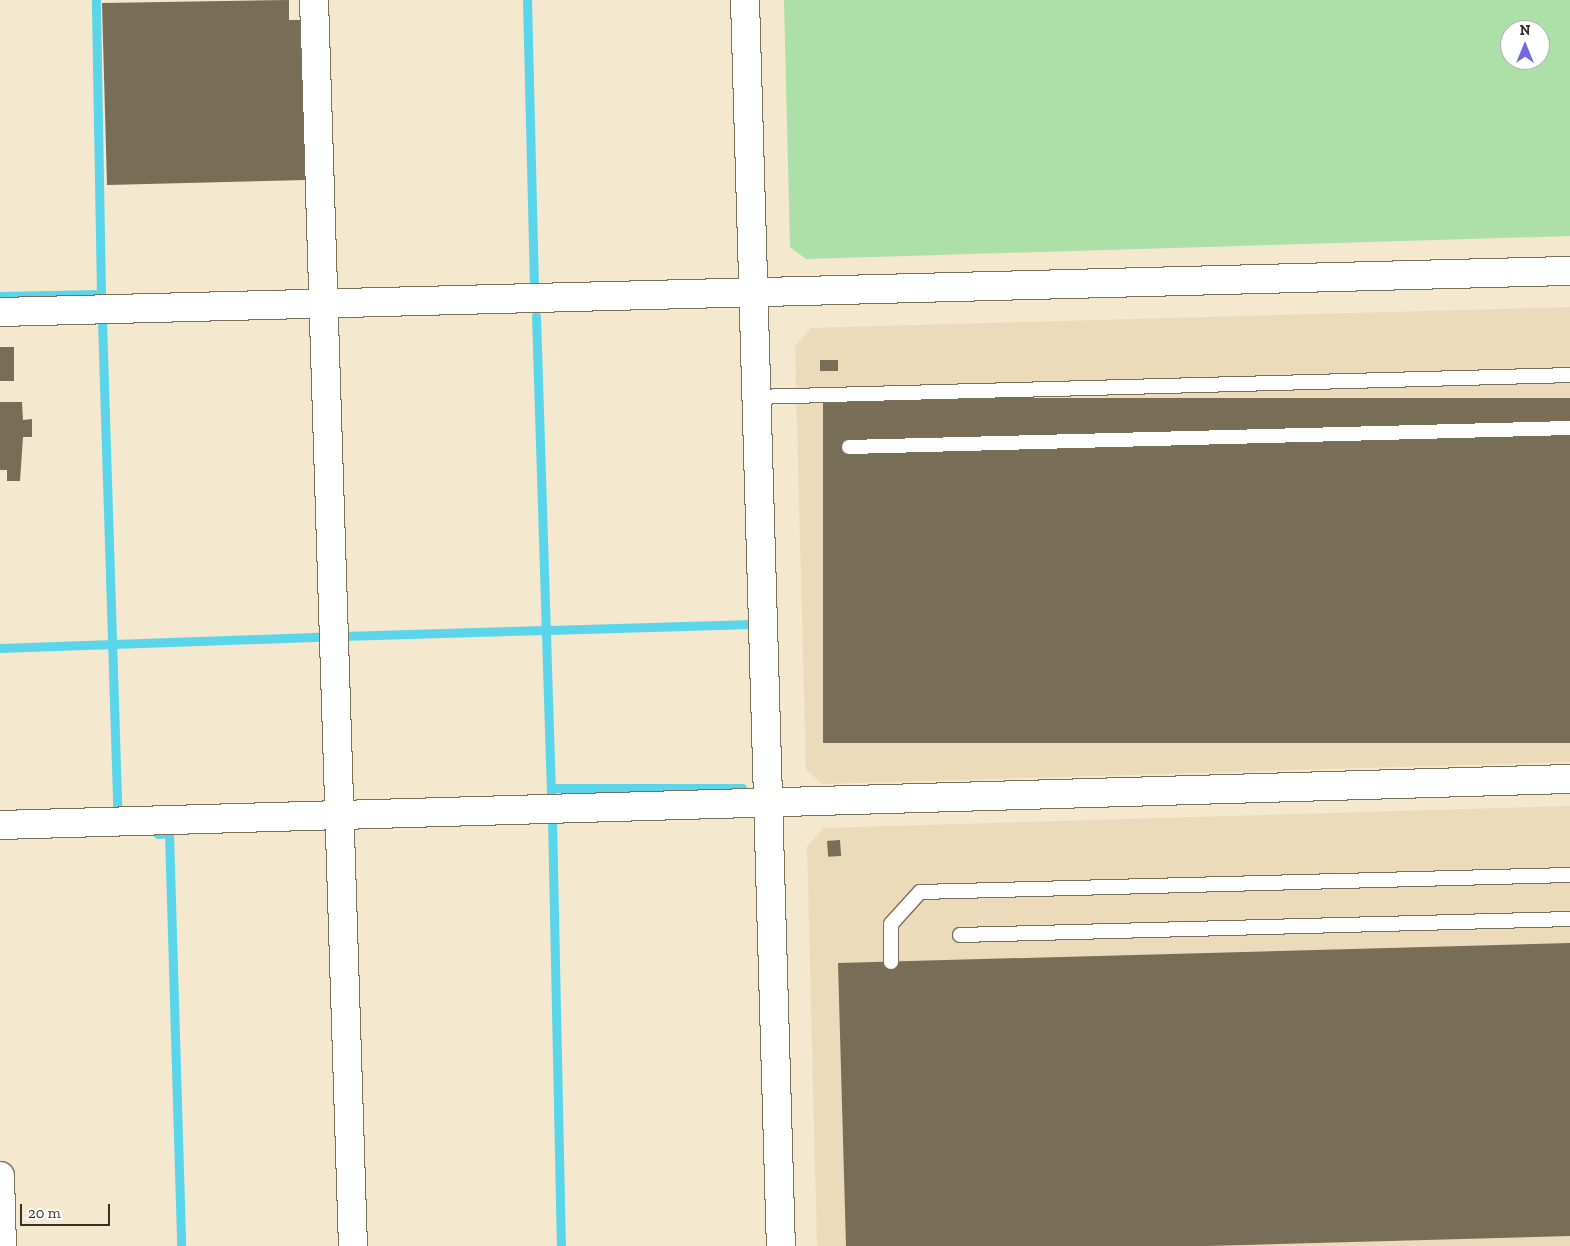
<!DOCTYPE html>
<style>
body{margin:0}
#map{position:relative;width:1570px;height:1246px;overflow:hidden;background:#f4e8ce;font-family:"Zilla Slab",serif}
div>[style]{position:absolute}
.built>*{inset:0;background:#ebdbba}
.green>*{inset:0;background:#addfa9}
.stream>*{height:9px;margin:-4.5px;padding:0 4.5px;transform-origin:4.5px;border-radius:4.5px;background:#5bd5e9}
.building>*{inset:0;background:#786d56;transform-origin:0 0}
.roads{filter:drop-shadow(1px 0 #7b7059) drop-shadow(-1px 0 #7b7059) drop-shadow(0 1px #7b7059) drop-shadow(0 -1px #7b7059)}
.service>*{height:14px;margin:-7px;padding:0 7px;transform-origin:7px;border-radius:7px;background:#fff}
.minor>*{height:28px;margin:-14px;padding:0 14px;transform-origin:14px;border-radius:14px;background:#fff}
span{translate:-50% -50%;white-space:nowrap;text-align:center;line-height:1.15;-webkit-text-stroke:5px #fff;paint-order:stroke}
.north{position:absolute;left:1500px;top:20px;width:50px;height:50px;box-sizing:border-box;background:#fff;border:1px solid #afada9;border-radius:50%;rotate:0deg;font-size:14px;font-weight:700;line-height:20px;text-align:center;color:#363228}
.north::after{content:'';display:block;margin:auto;width:18px;height:22px;background:#7268e3;clip-path:polygon(50% 0,100% 100%,50% 72%,0 100%)}
.scale{position:absolute;left:20px;top:1204px;width:90px;height:22px;box-sizing:border-box;border:2px solid #363228;border-top:0;padding-left:6px;font-size:15px;line-height:18px;white-space:nowrap;color:#363228;-webkit-text-stroke:4px #fff;paint-order:stroke}
</style>
<div id="map">
<div class="built">
<div style="clip-path:polygon(1570px 307px,1570px 762px,822px 784px,806px 769px,795px 346px,811px 328px)"></div>
<div style="clip-path:polygon(1570px 806px,1570px 1246px,817px 1246px,807px 846px,824px 828px)"></div>
</div>
<div class="green">
<div style="clip-path:polygon(evenodd,784px 0,1570px 0,1570px 236px,806px 259px,790px 247px,784px 0,1510px 30px,1540px 30px,1540px 60px,1510px 60px,1510px 30px)"></div>
</div>
<div class="stream">
<div style="left:527px;top:0;width:284px;rotate:88.6deg"></div>
<div style="left:0;top:296px;width:101px;rotate:-1.1deg"></div>
<div style="left:101px;top:294px;width:294px;rotate:-91deg"></div>
<div style="left:536px;top:316px;width:483px;rotate:88.2deg"></div>
<div style="left:102px;top:321px;width:490px;rotate:88.2deg"></div>
<div style="left:550px;top:630px;width:202px;rotate:-1.7deg"></div>
<div style="left:342px;top:636px;width:203px;rotate:-1.7deg"></div>
<div style="left:0;top:648px;width:320px;rotate:-2deg"></div>
<div style="left:551px;top:788px;width:191px"></div>
<div style="left:552px;top:819px;width:427px;rotate:88.8deg"></div>
<div style="left:158px;top:834px;width:11px;rotate:-5deg"></div>
<div style="left:169px;top:833px;width:413px;rotate:88.3deg"></div>
</div>
<div class="building">
<div style="clip-path:polygon(289px 0,289px 20px,301px 20px,305px 180px,107px 185px,102px 3px)"></div>
<div style="left:0;top:347px;width:14px;height:34px"></div>
<div style="left:820px;top:360px;width:18px;height:11px"></div>
<div style="left:1570px;top:398px;width:345px;height:747px;rotate:90deg"></div>
<div style="clip-path:polygon(0 402px,22px 402px,23px 420px,32px 419px,32px 437px,23px 437px,20px 481px,7px 481px,7px 470px,0 470px)"></div>
<div style="left:840px;top:840px;width:16px;height:13px;rotate:86deg"></div>
<div style="clip-path:polygon(1570px 943px,1570px 1236px,1206px 1246px,846px 1246px,838px 963px)"></div>
</div>
<div class="roads">
<div class="service">
<div style="left:754px;top:397px;width:816px;rotate:-1.54deg"></div>
<div style="left:849px;top:447px;width:721px;rotate:-1.51deg"></div>
<div style="left:960px;top:935px;width:610px;rotate:-1.5deg"></div>
<div style="left:891px;top:962px;width:38px;rotate:-90deg"></div>
<div style="left:891px;top:924px;width:43px;rotate:-47.8deg"></div>
<div style="left:920px;top:892px;width:650px;rotate:-1.5deg"></div>
</div>
<div class="minor">
<div style="left:314px;top:0;width:1247px;rotate:88.21deg"></div>
<div style="left:745px;top:0;width:1247px;rotate:88.35deg"></div>
<div style="left:0;top:312px;width:1571px;rotate:-1.5deg"></div>
<div style="left:0;top:825px;width:1571px;rotate:-1.68deg"></div>
<div style="left:0;top:1176px;width:70px;rotate:88.4deg"></div>
</div>
</div>
<div class="north">N</div>
<div class="scale">20 m</div>
</div>
